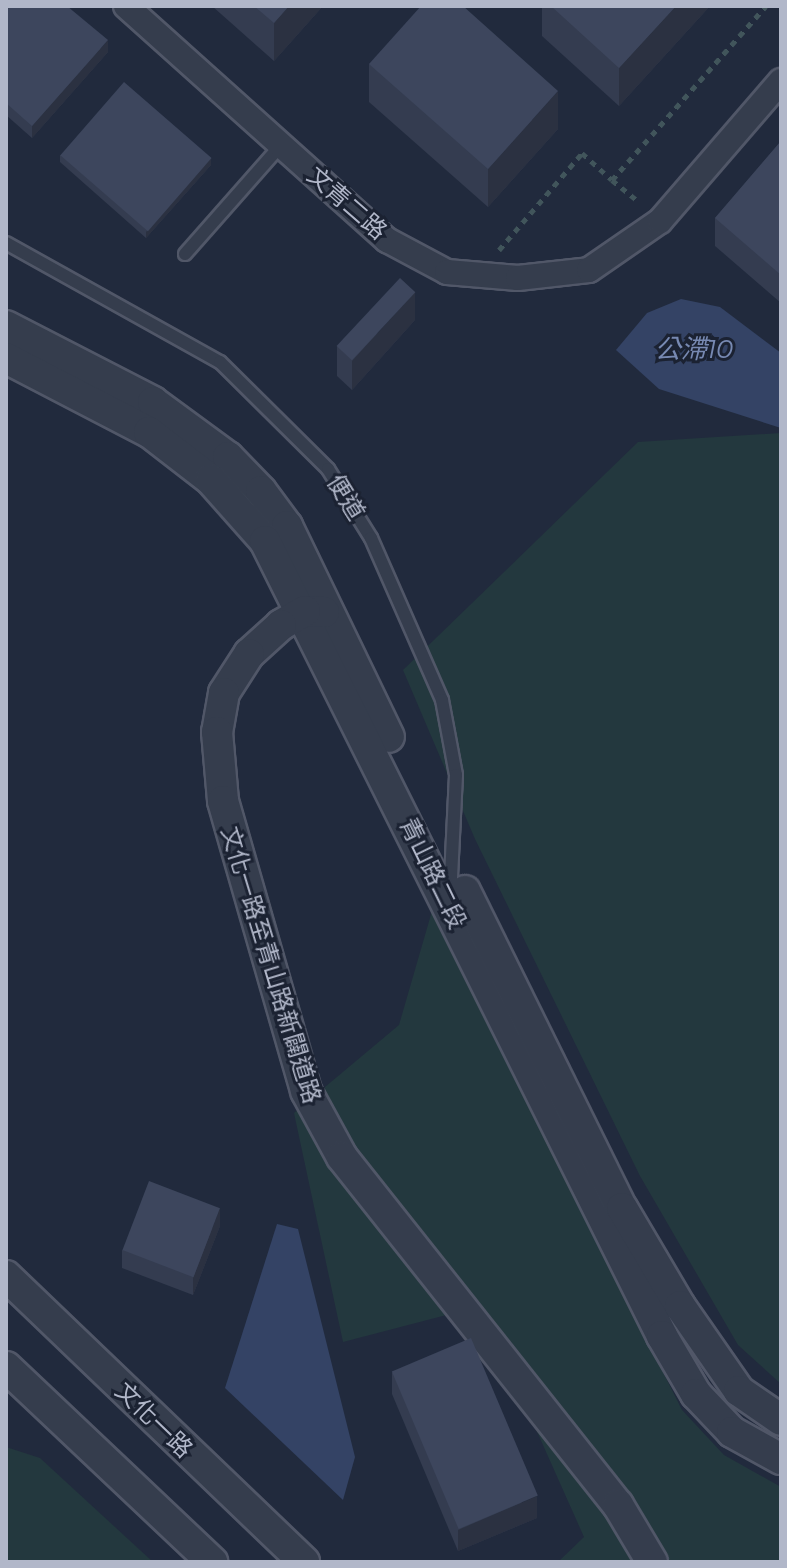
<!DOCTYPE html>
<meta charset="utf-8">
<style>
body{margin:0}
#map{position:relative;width:787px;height:1568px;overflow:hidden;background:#212a3d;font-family:Montserrat,"Noto Sans TC",sans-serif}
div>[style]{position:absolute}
.green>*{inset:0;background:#23383e}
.water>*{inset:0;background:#344365}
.path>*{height:5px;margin-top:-2.5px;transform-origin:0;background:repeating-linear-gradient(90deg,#41555b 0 6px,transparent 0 12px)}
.roads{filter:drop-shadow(2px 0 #515768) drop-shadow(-2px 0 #515768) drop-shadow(0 2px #515768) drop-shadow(0 -2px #515768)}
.service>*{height:12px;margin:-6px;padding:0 6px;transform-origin:6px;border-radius:6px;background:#353d4d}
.minor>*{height:24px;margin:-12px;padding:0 12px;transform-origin:12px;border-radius:12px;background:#353d4d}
.tertiary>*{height:30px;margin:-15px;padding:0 15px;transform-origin:15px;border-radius:15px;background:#353d4d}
.wall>*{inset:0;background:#343c50}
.shaded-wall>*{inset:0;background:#2b3141}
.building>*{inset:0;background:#3d465d;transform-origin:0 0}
span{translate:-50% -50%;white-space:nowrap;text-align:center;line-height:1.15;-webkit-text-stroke:6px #1b2232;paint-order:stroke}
.street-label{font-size:24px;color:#b1b7c9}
.water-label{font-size:26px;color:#7789b2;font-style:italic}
.frame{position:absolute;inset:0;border:8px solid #b1b7c9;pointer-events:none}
</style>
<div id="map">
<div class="green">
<div style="clip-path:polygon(781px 433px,781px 1384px,738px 1345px,640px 1176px,475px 839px,403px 670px,638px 442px)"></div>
<div style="clip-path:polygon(432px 911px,682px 1410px,724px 1455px,781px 1487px,781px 1562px,558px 1562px,584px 1537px,481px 1306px,343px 1342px,294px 1113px,399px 1025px)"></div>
<div style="clip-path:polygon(6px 1447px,40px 1458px,153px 1562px,6px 1562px)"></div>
</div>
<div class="water">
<div style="clip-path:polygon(681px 299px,720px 307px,781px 353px,781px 428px,659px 389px,616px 350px,647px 313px)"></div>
<div style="clip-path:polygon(277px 1224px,298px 1229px,355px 1457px,343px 1500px,225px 1388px)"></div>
</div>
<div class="path">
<div style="left:612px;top:180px;width:32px;rotate:39deg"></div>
<div style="left:499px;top:250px;width:128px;rotate:-49.4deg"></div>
<div style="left:582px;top:153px;width:40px;rotate:42deg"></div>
<div style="left:612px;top:180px;width:232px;rotate:-48.5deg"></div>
</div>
<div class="roads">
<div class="service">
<div style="left:6px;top:243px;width:245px;rotate:29.1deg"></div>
<div style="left:220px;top:362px;width:152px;rotate:44.7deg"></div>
<div style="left:328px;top:469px;width:81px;rotate:58.1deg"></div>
<div style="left:371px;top:538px;width:177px;rotate:66.3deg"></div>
<div style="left:442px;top:700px;width:76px;rotate:79.4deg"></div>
<div style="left:456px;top:775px;width:122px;rotate:92.8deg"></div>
<div style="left:185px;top:254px;width:145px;rotate:-48.6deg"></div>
</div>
<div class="minor">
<div style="left:126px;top:6px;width:351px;rotate:41.9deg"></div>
<div style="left:387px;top:240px;width:68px;rotate:28.1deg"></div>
<div style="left:447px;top:272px;width:71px;rotate:4.8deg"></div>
<div style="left:518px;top:278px;width:71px;rotate:-6.4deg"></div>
<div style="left:589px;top:270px;width:86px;rotate:-34.6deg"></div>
<div style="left:660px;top:221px;width:185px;rotate:-49.2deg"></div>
</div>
<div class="tertiary">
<div style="left:6px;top:326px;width:165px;rotate:27.3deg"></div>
<div style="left:153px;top:402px;width:93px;rotate:36.3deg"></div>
<div style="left:228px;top:457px;width:47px;rotate:45.9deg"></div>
<div style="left:261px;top:491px;width:44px;rotate:53.4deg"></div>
<div style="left:287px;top:526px;width:234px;rotate:64.2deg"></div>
<div style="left:6px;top:358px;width:161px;rotate:27.4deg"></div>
<div style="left:149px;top:432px;width:78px;rotate:37.7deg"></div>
<div style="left:211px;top:480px;width:81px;rotate:48.5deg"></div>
<div style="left:265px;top:541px;width:889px;rotate:63.46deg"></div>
<div style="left:662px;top:1336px;width:67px;rotate:59.6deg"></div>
<div style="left:696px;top:1394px;width:52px;rotate:46.5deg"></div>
<div style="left:732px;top:1432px;width:56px;rotate:28.9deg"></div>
<div style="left:324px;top:612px;width:19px;rotate:-177deg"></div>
<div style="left:305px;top:611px;width:28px;rotate:150deg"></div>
<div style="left:281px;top:625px;width:43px;rotate:137.8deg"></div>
<div style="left:249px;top:654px;width:46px;rotate:122.7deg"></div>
<div style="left:224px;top:693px;width:40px;rotate:100deg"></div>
<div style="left:217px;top:732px;width:69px;rotate:85deg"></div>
<div style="left:223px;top:801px;width:302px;rotate:74deg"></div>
<div style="left:306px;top:1091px;width:75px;rotate:61.4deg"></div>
<div style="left:342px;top:1157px;width:444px;rotate:51.6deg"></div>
<div style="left:618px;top:1505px;width:66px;rotate:59.2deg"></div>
<div style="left:465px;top:891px;width:354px;rotate:63.7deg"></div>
<div style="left:622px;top:1208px;width:114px;rotate:59.4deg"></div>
<div style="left:680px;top:1306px;width:103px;rotate:55.2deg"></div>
<div style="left:739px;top:1391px;width:51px;rotate:34.6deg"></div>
<div style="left:6px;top:1276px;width:413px;rotate:43.8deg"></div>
<div style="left:6px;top:1367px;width:284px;rotate:43.4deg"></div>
</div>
</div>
<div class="wall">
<div style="clip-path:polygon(6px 6px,108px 52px,32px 138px,6px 115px)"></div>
<div style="clip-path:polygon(212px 6px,323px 6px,274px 61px)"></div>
<div style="clip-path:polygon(542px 6px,710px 6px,619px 106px,542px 36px)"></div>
<div style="clip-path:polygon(369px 64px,558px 129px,488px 207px,369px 102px)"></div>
<div style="clip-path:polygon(781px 141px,781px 303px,715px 246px,715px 218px)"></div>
<div style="clip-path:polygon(60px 155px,211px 165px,146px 238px,60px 162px)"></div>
<div style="clip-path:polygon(415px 320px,352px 390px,337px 376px,337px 347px)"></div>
<div style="clip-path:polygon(220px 1226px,193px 1295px,122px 1268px,122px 1250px)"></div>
<div style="clip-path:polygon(392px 1372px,537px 1518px,458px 1551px,392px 1394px)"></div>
</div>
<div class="shaded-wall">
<div style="clip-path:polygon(289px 6px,323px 6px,274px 61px,274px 23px)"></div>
<div style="clip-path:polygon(676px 6px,710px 6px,619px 106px,619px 68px)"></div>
<div style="clip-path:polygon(108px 40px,108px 52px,32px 138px,32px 126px)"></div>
<div style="clip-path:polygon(558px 91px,558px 129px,488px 207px,488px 169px)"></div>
<div style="clip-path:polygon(211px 158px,211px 165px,146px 238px,146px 232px)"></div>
<div style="clip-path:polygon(415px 292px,415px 320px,352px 390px,352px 361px)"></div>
<div style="clip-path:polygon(220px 1208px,220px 1226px,193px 1295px,193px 1278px)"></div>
<div style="clip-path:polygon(537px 1496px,537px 1518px,458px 1551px,458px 1530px)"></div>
</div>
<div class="building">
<div style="clip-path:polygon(6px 6px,67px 6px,108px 40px,32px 126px,6px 103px)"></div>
<div style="clip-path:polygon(254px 6px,289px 6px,274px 23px)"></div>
<div style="clip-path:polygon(421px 6px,463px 6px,558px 91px,488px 169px,369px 64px)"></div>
<div style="clip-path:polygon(551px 6px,676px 6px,619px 68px)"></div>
<div style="left:124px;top:82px;width:116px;height:97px;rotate:41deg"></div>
<div style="clip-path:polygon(781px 141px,781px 275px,715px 218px)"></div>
<div style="left:400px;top:278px;width:21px;height:93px;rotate:43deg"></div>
<div style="left:149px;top:1181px;width:76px;height:74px;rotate:21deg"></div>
<div style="left:471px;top:1338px;width:171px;height:86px;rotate:67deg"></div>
</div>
<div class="street-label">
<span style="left:347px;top:203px;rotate:41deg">文青二路</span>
<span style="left:346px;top:497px;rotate:58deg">便道</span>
<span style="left:433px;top:873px;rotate:64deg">青山路二段</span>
<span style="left:271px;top:965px;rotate:73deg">文化一路至青山路新闢道路</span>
<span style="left:154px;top:1420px;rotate:44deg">文化一路</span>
</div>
<div class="water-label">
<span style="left:694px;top:350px">公滯10</span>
</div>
<div class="frame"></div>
</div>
